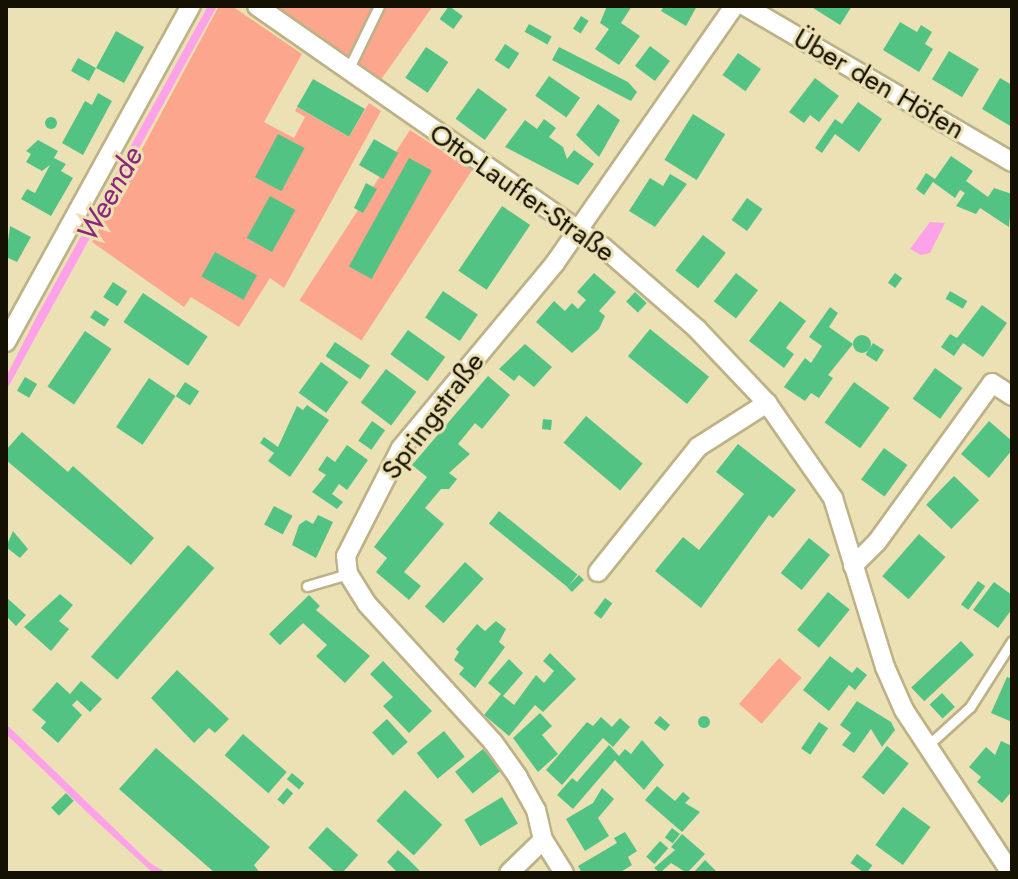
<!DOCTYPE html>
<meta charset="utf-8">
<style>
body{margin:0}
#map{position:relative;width:1018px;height:879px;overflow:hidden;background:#ece1b4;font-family:Jost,sans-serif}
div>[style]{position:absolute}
.green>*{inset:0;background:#fda68e;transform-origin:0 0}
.water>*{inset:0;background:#fda1e8}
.building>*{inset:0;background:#53c384;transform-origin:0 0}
.round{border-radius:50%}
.roads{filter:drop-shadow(2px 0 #bdb287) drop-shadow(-2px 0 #bdb287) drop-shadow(0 2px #bdb287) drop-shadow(0 -2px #bdb287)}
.service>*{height:9px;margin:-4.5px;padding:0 4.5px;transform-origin:4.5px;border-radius:4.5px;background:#fff}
.minor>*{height:18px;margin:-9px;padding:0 9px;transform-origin:9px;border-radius:9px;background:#fff}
span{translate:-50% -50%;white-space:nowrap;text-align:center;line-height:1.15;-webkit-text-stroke:6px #ece1b4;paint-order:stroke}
.street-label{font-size:28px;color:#151102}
.water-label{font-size:30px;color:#8d247b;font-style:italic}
.frame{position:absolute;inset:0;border:8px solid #151102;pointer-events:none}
</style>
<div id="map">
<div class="green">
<div style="clip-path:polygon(219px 6px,232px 6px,302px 54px,264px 122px,294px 138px,305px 117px,295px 111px,297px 107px,349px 137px,369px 103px,381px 111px,284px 288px,270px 278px,239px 327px,191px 297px,184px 307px,92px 242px)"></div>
<div style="clip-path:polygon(276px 6px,433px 6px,380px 81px)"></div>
<div style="left:410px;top:130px;width:74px;height:203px;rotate:33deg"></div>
<div style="left:779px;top:658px;width:30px;height:61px;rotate:41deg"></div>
</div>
<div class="water">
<div style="clip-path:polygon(208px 6px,217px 6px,6px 391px,6px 377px,37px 316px)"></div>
<div style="clip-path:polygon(930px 222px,945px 223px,930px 253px,921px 255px,910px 249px)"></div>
<div style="clip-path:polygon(6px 724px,150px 863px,167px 873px,153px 873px,93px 818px,6px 734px)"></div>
</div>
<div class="building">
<div style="left:449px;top:6px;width:17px;height:16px;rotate:36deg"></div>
<div style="clip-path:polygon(607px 6px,632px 6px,621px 23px,640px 36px,619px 65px,595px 49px,609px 29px,600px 23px)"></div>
<div style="clip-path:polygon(664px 6px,697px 6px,686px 26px,661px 11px)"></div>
<div style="clip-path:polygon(810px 6px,852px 6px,840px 25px)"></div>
<div style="left:581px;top:16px;width:9px;height:15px;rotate:32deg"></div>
<div style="clip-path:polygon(900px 22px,917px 32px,921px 25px,932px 32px,925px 44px,933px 49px,919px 72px,883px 50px)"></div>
<div style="left:529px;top:24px;width:26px;height:9px;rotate:29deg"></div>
<div style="clip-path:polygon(116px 31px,144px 47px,124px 83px,96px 68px,89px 81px,71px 71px,78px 58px,96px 68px)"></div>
<div style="left:505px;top:44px;width:17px;height:19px;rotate:33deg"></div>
<div style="left:650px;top:46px;width:25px;height:25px;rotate:37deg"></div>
<div style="left:426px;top:47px;width:27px;height:37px;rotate:34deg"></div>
<div style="clip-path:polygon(559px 47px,628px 82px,637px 92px,631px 101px,552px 60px)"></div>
<div style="left:949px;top:51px;width:35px;height:33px;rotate:31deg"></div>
<div style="left:738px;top:53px;width:28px;height:27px;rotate:35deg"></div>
<div style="left:549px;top:76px;width:38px;height:24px;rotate:35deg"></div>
<div style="clip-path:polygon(815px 78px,839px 96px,819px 122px,810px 115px,804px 123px,789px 112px)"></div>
<div style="clip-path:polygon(1000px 78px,1012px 85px,1012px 127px,982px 109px)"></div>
<div style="left:313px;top:79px;width:60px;height:32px;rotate:30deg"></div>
<div style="left:478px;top:88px;width:36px;height:38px;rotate:36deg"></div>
<div style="clip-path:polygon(98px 93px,112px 101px,83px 155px,62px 143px,85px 101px,92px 105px)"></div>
<div style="clip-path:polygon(858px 102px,882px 119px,859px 152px,835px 134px,822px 153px,815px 148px,835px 119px,842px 124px)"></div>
<div style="clip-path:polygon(598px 104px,620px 120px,599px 157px,576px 135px)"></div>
<div style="left:693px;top:114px;width:38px;height:54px;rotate:32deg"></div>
<div class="round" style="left:45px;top:117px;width:12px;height:12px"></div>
<div style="clip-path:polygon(544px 119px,556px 128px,549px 137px,563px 147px,567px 159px,574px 150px,594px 164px,578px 185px,505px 147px,525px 120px,537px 129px)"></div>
<div style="left:278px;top:134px;width:30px;height:49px;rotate:28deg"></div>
<div style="left:374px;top:139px;width:28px;height:30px;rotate:30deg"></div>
<div style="clip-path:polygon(38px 140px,58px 151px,54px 158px,66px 164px,61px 171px,73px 178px,51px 216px,21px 199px,27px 189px,35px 193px,50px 165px,42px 171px,26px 162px,31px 154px,26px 151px)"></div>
<div style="clip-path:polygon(951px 156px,973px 171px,966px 181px,988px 197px,994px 188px,1012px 194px,1009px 227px,980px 208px,976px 214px,956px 206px,965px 193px,960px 190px,955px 198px,933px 182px,924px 195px,916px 189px,926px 173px,935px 179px)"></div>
<div style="left:409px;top:158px;width:26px;height:124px;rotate:29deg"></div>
<div style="clip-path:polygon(670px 174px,687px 184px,655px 227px,629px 211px,650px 178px,663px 186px)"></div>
<div style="clip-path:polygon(366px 183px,377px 189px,363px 213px,354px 208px)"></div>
<div style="left:270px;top:196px;width:29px;height:48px;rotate:29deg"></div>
<div style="left:747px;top:198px;width:19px;height:27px;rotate:35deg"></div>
<div style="left:502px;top:206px;width:34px;height:78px;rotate:34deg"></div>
<div style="clip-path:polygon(10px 226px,31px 237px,17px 262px,6px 257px)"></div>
<div style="left:703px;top:235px;width:29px;height:45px;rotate:38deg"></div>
<div style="left:215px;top:252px;width:48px;height:28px;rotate:29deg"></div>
<div style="clip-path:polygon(594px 273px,616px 292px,599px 311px,605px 316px,599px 329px,572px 353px,536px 322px,554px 301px,565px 311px,572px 303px,578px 309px,586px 300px,577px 292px)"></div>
<div style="left:736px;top:273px;width:28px;height:36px;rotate:38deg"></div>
<div style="left:895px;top:273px;width:9px;height:12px;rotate:36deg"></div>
<div style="left:113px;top:282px;width:17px;height:18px;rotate:33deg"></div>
<div style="left:443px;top:291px;width:42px;height:32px;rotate:34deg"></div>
<div style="left:950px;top:291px;width:20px;height:9px;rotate:30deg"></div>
<div style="left:635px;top:292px;width:16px;height:13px;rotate:43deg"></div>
<div style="left:143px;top:293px;width:78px;height:35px;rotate:34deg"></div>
<div style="clip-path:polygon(780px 301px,806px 321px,786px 348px,794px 354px,784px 368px,749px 341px)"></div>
<div style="clip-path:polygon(982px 305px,1007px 323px,983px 357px,963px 343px,954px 356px,941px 347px,950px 334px,957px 338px)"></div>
<div style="clip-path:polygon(830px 307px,838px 313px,829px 327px,853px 344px,828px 375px,833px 378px,819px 398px,811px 393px,805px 401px,784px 387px,805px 358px,811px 363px,822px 346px,809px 337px)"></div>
<div style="left:95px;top:310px;width:17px;height:9px;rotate:33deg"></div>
<div style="left:650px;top:329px;width:76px;height:35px;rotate:39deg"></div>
<div style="left:408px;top:330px;width:46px;height:30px;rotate:36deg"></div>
<div style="left:85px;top:331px;width:32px;height:67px;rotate:34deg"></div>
<div class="round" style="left:853px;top:335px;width:18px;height:18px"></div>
<div style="left:335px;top:342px;width:42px;height:17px;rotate:34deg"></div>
<div style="left:873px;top:343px;width:13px;height:14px;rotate:32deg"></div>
<div style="clip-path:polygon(525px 344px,552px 367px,534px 387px,519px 375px,514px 381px,499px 369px)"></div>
<div style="left:321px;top:362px;width:34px;height:38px;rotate:36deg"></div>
<div style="left:935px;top:368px;width:34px;height:38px;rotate:36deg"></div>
<div style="left:386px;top:369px;width:38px;height:42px;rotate:37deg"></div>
<div style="clip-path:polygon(488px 376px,510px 395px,482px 429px,475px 423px,458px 444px,470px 454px,449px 473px,457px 479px,449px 489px,441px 489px,425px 508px,444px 524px,404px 572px,421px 586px,409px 600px,376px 572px,387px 558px,374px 547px,427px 477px,412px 465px)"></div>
<div style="left:25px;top:377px;width:14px;height:16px;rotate:30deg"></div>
<div style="left:149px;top:378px;width:32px;height:59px;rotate:34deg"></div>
<div style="left:185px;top:382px;width:17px;height:17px;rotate:33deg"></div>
<div style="left:854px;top:382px;width:44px;height:50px;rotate:36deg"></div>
<div style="clip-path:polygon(307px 405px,329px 420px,290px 477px,268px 461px,274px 453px,260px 443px,264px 437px,278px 447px,297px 406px,303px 410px)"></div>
<div style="left:586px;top:416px;width:74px;height:35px;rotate:40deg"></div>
<div style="left:543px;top:419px;width:9px;height:10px;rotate:6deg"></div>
<div style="left:372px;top:421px;width:16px;height:24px;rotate:35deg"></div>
<div style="clip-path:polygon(989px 421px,1012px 441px,1012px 450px,989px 478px,961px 454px)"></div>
<div style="clip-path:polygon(22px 432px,68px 472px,73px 466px,154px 538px,131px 565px,6px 460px,6px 450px)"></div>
<div style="clip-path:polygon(738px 444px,796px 490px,773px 518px,769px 515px,701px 608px,655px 571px,683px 537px,699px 550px,744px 494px,716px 472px)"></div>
<div style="clip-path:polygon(347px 445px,368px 460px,347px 490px,339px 484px,332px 494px,343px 502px,337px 509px,312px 492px,326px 475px,318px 470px,327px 456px,335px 462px)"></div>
<div style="left:884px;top:448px;width:29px;height:39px;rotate:36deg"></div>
<div style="left:954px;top:476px;width:35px;height:40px;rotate:44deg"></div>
<div style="left:274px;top:506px;width:21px;height:21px;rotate:28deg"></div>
<div style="left:499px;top:511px;width:101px;height:16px;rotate:39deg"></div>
<div style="clip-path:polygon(318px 515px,333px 522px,316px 558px,292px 545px,299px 525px,306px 520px,313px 524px)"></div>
<div style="clip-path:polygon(13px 531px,28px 549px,20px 558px,6px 547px)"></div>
<div style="left:919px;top:534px;width:35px;height:56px;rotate:41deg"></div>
<div style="left:809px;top:538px;width:27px;height:45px;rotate:39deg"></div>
<div style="left:188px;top:545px;width:35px;height:148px;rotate:41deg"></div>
<div style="left:465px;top:562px;width:25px;height:60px;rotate:42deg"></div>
<div style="left:579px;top:575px;width:7px;height:17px;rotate:45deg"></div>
<div style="left:978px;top:581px;width:9px;height:29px;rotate:36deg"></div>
<div style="clip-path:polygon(994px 582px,1012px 595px,1012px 609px,998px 628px,973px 610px)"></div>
<div style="left:828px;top:592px;width:28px;height:49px;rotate:39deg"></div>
<div style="clip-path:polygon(60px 594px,73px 605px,59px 621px,69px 629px,51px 651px,24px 627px)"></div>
<div style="clip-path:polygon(309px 595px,320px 606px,316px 610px,370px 656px,345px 683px,316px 656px,327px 645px,303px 623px,280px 645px,269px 634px)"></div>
<div style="clip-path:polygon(6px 597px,26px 615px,16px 626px,6px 616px)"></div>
<div style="left:605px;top:598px;width:9px;height:19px;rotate:36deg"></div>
<div style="clip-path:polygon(496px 621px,506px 629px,499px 642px,505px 647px,475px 688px,459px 674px,464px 668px,454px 660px,459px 652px,456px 649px,477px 624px,485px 631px)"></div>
<div style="left:961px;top:641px;width:19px;height:68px;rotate:47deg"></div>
<div style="clip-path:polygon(550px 653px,576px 679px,543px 712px,535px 705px,509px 736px,484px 715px,501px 694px,488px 683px,509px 659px,523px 673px,503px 696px,514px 705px,536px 675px,544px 683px,554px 671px,543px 661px)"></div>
<div style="clip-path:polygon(830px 656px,852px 673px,857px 667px,867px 675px,855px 690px,849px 685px,829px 711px,803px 690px)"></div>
<div style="clip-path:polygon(383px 661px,432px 711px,409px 733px,383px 706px,393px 697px,370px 674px)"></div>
<div style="clip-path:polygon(177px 670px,229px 719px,215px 733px,209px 728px,194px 743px,151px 698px)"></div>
<div style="clip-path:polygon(1007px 677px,1012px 679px,1012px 722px,991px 713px)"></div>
<div style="clip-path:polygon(81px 681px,102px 699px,90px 712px,77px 700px,72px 705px,82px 715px,58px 743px,41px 728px,46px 722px,32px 710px,57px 682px,70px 694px)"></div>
<div style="left:942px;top:693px;width:19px;height:17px;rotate:47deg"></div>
<div style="clip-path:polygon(857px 701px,891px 722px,895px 730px,882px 747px,871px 729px,854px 753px,842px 745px,851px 733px,840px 725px)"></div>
<div style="clip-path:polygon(540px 713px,552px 726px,542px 735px,558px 754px,538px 772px,513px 738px)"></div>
<div class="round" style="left:698px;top:716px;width:12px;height:12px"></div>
<div style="clip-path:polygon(660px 716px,670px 725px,665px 731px,654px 723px)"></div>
<div style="clip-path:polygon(601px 717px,612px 727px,620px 718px,630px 727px,613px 747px,603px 738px,562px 785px,546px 770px,587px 722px,593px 726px)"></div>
<div style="left:387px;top:719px;width:31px;height:20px;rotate:48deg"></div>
<div style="left:819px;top:722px;width:11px;height:32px;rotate:34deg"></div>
<div style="left:444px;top:731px;width:33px;height:35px;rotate:51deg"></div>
<div style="left:243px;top:734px;width:58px;height:28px;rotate:41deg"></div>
<div style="clip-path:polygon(642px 740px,664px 765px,644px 790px,615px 760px,573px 809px,557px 795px,572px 778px,577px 782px,609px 745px,619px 756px,625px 749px,631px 754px)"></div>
<div style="clip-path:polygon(1001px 741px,1012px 746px,1012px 791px,1002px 803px,977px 782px,981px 777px,969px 767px,986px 747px,995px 755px)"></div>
<div style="left:887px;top:746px;width:28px;height:40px;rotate:39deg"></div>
<div style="clip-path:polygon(156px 748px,270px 847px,254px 865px,260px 873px,215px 873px,119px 789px)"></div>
<div style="left:483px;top:749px;width:28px;height:36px;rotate:51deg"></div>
<div style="left:292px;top:773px;width:16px;height:8px;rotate:40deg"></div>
<div style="clip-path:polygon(657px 786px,675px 801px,683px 792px,690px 798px,685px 803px,700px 812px,682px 832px,645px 800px)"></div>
<div style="left:287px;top:788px;width:8px;height:15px;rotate:40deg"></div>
<div style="clip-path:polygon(602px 788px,614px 799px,598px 818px,609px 836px,585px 851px,566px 819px,593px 803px)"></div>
<div style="left:405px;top:790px;width:51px;height:42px;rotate:43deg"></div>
<div style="left:66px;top:793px;width:11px;height:21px;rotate:45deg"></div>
<div style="left:502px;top:797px;width:31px;height:44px;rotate:59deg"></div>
<div style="left:903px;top:807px;width:34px;height:47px;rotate:36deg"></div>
<div style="left:327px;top:827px;width:42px;height:28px;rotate:42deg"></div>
<div style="left:672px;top:828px;width:10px;height:12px;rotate:37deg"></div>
<div style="clip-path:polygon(625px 832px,637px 851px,628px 857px,632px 865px,619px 873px,582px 873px,578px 866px,617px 843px,614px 838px)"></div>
<div style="clip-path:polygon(682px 834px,705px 854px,687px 873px,671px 863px,660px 873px,654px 868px,675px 850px,671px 847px)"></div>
<div style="left:660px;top:841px;width:11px;height:21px;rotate:41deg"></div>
<div style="clip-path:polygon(398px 850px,407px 858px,422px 873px,398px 873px,387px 862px)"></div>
<div style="left:857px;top:854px;width:19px;height:11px;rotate:36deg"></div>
<div style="clip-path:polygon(705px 860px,718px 873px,693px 873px)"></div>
</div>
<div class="roads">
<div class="service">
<div style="left:347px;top:72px;width:73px;rotate:-64.1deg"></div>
<div style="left:307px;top:586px;width:43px;rotate:-16.3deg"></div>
<div style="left:927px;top:746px;width:58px;rotate:-42.2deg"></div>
<div style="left:970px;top:707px;width:78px;rotate:-57.5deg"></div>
</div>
<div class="minor">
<div style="left:257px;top:6px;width:422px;rotate:34.9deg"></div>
<div style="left:603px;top:247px;width:125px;rotate:41.1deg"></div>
<div style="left:697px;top:329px;width:102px;rotate:46.6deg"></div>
<div style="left:767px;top:403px;width:116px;rotate:55.2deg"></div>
<div style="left:833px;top:498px;width:177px;rotate:72.9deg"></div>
<div style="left:885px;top:667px;width:47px;rotate:66.2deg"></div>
<div style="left:904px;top:710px;width:195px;rotate:56.7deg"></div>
<div style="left:745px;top:6px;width:309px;rotate:30.3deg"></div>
<div style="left:6px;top:342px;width:384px;rotate:-61.2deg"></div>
<div style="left:853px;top:566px;width:34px;rotate:-45deg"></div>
<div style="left:877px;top:542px;width:196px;rotate:-54.1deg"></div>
<div style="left:992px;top:383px;width:24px;rotate:33deg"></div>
<div style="left:598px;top:572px;width:160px;rotate:-51.3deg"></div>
<div style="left:698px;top:447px;width:82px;rotate:-32.5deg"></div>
<div style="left:509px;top:873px;width:47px;rotate:-44.1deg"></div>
<div style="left:564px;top:873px;width:39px;rotate:-122deg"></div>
<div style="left:543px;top:840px;width:31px;rotate:-103deg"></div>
<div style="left:536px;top:810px;width:38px;rotate:-119deg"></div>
<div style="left:518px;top:777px;width:43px;rotate:-125.5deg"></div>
<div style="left:493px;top:742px;width:187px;rotate:-132.4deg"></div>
<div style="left:367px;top:604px;width:36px;rotate:-122deg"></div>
<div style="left:348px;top:574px;width:18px;rotate:-96deg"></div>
<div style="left:346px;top:556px;width:121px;rotate:-63deg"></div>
<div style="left:401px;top:448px;width:241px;rotate:-50.2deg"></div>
<div style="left:555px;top:263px;width:313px;rotate:-55.1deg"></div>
</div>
</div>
<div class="street-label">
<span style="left:879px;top:84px;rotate:30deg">Über den Höfen</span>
<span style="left:522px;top:193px;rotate:35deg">Otto-Lauffer-Straße</span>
<span style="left:433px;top:416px;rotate:-53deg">Springstraße</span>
</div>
<div class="water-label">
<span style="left:110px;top:194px;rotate:-61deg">Weende</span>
</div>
<div class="frame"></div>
</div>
